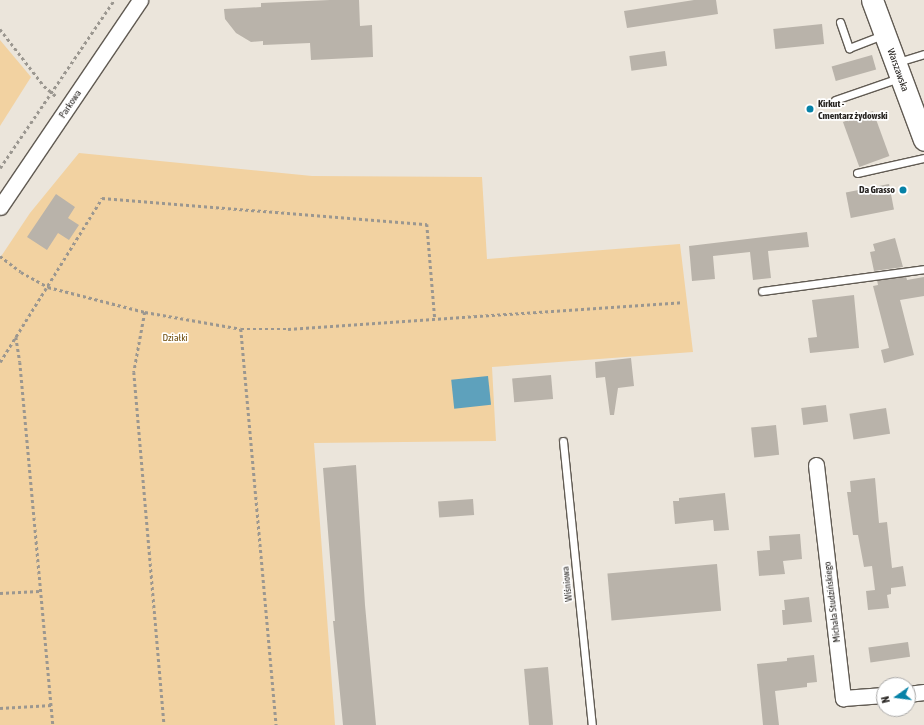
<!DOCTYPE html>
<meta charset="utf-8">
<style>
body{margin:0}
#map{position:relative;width:924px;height:725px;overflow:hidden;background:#ebe5db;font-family:"Asap Condensed",sans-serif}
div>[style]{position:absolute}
.green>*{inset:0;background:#f2d2a1}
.water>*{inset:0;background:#5ea1bc;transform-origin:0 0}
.building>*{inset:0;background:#b9b3aa;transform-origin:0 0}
.path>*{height:2.5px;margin-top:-1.25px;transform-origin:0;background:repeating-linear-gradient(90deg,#9b9790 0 3px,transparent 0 6px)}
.roads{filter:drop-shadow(1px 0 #615b53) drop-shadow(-1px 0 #615b53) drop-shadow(0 1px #615b53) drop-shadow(0 -1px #615b53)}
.service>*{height:7px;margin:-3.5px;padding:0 3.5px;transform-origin:3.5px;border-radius:3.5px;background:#fff}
.minor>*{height:15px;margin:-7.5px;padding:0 7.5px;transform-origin:7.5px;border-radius:7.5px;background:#fff}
.secondary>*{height:21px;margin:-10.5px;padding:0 10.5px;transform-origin:10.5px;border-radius:10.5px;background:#fff}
.dots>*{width:11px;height:11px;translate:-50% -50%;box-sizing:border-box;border:2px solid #fff;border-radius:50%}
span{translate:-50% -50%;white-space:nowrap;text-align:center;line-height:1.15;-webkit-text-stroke:3.5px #fff;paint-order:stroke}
.street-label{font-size:10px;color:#282522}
.poi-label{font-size:10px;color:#282522;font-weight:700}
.left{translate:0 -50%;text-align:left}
.right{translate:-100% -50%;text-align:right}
.park-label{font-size:10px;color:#725112}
.north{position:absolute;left:876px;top:677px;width:40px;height:40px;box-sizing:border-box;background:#fff;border:1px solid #a9a8a7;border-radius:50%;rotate:256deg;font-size:11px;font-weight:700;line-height:16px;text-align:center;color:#282522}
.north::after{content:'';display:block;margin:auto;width:14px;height:18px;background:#0682a7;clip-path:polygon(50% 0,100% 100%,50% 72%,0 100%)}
</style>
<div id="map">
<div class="green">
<div style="clip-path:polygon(0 40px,31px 77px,0 126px)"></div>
<div style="clip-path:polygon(79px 153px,312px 176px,482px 177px,487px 259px,680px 244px,693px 352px,492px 367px,496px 441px,314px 443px,335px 725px,0 725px,0 258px,30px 213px)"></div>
</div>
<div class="water">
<div style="left:488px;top:376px;width:29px;height:37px;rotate:84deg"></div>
</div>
<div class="building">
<div style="clip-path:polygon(330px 0,359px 0,360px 26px,372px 25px,373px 57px,311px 60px,310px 43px,263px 45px,263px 41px,251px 42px,236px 33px,225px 19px,224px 9px,261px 7px,261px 3px)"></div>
<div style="clip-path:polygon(694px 0,716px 0,718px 14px,627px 28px,624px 11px)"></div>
<div style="left:822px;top:24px;width:20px;height:49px;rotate:84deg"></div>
<div style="left:665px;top:51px;width:15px;height:36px;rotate:82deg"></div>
<div style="left:872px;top:55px;width:15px;height:42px;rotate:74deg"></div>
<div style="left:873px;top:111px;width:48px;height:32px;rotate:70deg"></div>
<div style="left:889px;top:184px;width:26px;height:44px;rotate:79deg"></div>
<div style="clip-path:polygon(56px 194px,75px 207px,68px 218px,79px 225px,69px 240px,58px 233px,47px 250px,27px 237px)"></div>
<div style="clip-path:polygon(807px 232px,809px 247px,768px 251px,771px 278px,753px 280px,750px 252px,713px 256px,715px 279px,692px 281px,689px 246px)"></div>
<div style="clip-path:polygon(895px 238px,903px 267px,874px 271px,870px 252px,875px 251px,873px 244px)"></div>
<div style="clip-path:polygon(906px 276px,907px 280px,924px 277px,924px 296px,900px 300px,914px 355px,884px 363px,881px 350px,889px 348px,873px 286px,878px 285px,877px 280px)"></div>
<div style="clip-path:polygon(854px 295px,859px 348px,810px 353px,808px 338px,817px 337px,812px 300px)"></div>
<div style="clip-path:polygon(631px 358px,634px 386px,618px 388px,614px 415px,610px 415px,605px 377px,596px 378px,595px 362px)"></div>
<div style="left:551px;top:375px;width:24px;height:39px;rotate:85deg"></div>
<div style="left:826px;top:405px;width:17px;height:25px;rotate:83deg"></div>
<div style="left:886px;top:408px;width:26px;height:37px;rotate:81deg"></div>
<div style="left:776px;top:425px;width:30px;height:25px;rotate:84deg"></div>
<div style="clip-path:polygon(356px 465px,365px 605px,376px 725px,343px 725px,333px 621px,335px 621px,323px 468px)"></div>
<div style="clip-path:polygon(875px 478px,879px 523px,887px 522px,892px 568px,903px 566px,906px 586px,891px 588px,891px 594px,887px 595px,889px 608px,868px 610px,866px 591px,875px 590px,872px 566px,864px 567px,858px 535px,853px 535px,847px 492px,851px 492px,850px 481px)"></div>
<div style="clip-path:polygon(725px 493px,729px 530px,714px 531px,713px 520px,675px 524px,673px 501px,679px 501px,679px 498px)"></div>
<div style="left:473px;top:499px;width:16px;height:35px;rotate:86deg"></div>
<div style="clip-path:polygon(800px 534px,802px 559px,783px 561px,785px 574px,759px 576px,757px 551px,770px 550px,769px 536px)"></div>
<div style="left:717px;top:564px;width:47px;height:110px;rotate:85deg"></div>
<div style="clip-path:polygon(809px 597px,812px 622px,783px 625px,782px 610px,785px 610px,784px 600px)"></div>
<div style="left:908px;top:642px;width:15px;height:40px;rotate:82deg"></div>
<div style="clip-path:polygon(814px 655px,817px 682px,807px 683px,807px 687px,775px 691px,779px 725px,763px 725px,757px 664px,787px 661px,787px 658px)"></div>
<div style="left:548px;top:667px;width:58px;height:24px;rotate:85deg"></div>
</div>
<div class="path">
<div style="left:0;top:29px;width:72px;rotate:52.3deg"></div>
<div style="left:44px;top:86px;width:16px;rotate:40deg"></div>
<div style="left:0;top:168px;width:203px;rotate:-55.8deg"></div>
<div style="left:0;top:256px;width:26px;rotate:37deg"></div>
<div style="left:21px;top:272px;width:31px;rotate:29deg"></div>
<div style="left:48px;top:287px;width:100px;rotate:14.5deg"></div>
<div style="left:145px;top:312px;width:97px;rotate:10deg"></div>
<div style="left:241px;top:329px;width:47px"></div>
<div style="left:288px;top:329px;width:395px;rotate:-3.9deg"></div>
<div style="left:145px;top:312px;width:61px;rotate:100.4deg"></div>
<div style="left:134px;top:372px;width:354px;rotate:85.1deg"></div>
<div style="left:241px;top:329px;width:398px;rotate:84.9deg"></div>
<div style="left:16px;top:337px;width:25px;rotate:81deg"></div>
<div style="left:20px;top:362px;width:364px;rotate:84.8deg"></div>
<div style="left:0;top:362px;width:193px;rotate:-58.1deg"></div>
<div style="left:102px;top:198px;width:326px;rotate:4.6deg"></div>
<div style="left:427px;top:224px;width:96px;rotate:85.2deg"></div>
<div style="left:0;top:593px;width:39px;rotate:-3deg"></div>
<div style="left:0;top:708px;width:52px;rotate:-3.3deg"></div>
</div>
<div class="roads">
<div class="service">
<div style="left:840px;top:22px;width:28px;rotate:71deg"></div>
<div style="left:849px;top:48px;width:36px;rotate:-21deg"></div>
<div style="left:898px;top:62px;width:27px;rotate:-17deg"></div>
<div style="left:835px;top:100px;width:68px;rotate:-19deg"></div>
<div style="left:857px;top:173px;width:69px;rotate:-12.6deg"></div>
<div style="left:762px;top:291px;width:163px;rotate:-7.7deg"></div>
<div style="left:563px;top:441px;width:285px;rotate:84.2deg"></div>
</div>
<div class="minor">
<div style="left:0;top:207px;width:250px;rotate:-55.9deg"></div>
<div style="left:816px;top:465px;width:235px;rotate:83.4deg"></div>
<div style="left:843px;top:698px;width:41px;rotate:-4.2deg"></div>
<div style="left:908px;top:694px;width:16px;rotate:-7deg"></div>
</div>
<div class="secondary">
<div style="left:872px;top:0;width:149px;rotate:69.6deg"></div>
</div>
</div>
<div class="dots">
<div style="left:810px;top:109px;background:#0682a7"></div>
<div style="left:903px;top:190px;background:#0682a7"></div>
</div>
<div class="street-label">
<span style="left:898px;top:70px;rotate:70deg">Warszawska</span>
<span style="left:70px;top:104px;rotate:-56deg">Parkowa</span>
<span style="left:567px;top:584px;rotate:-96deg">Wiśniowa</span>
<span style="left:832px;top:602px;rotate:-97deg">Michała Studzińskiego</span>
</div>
<div class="poi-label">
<span class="left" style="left:818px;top:109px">Kirkut -<br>Cmentarz żydowski</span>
<span class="right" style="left:895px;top:190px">Da Grasso</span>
</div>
<div class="park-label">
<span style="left:175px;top:338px">Działki</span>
</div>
<div class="north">N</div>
</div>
